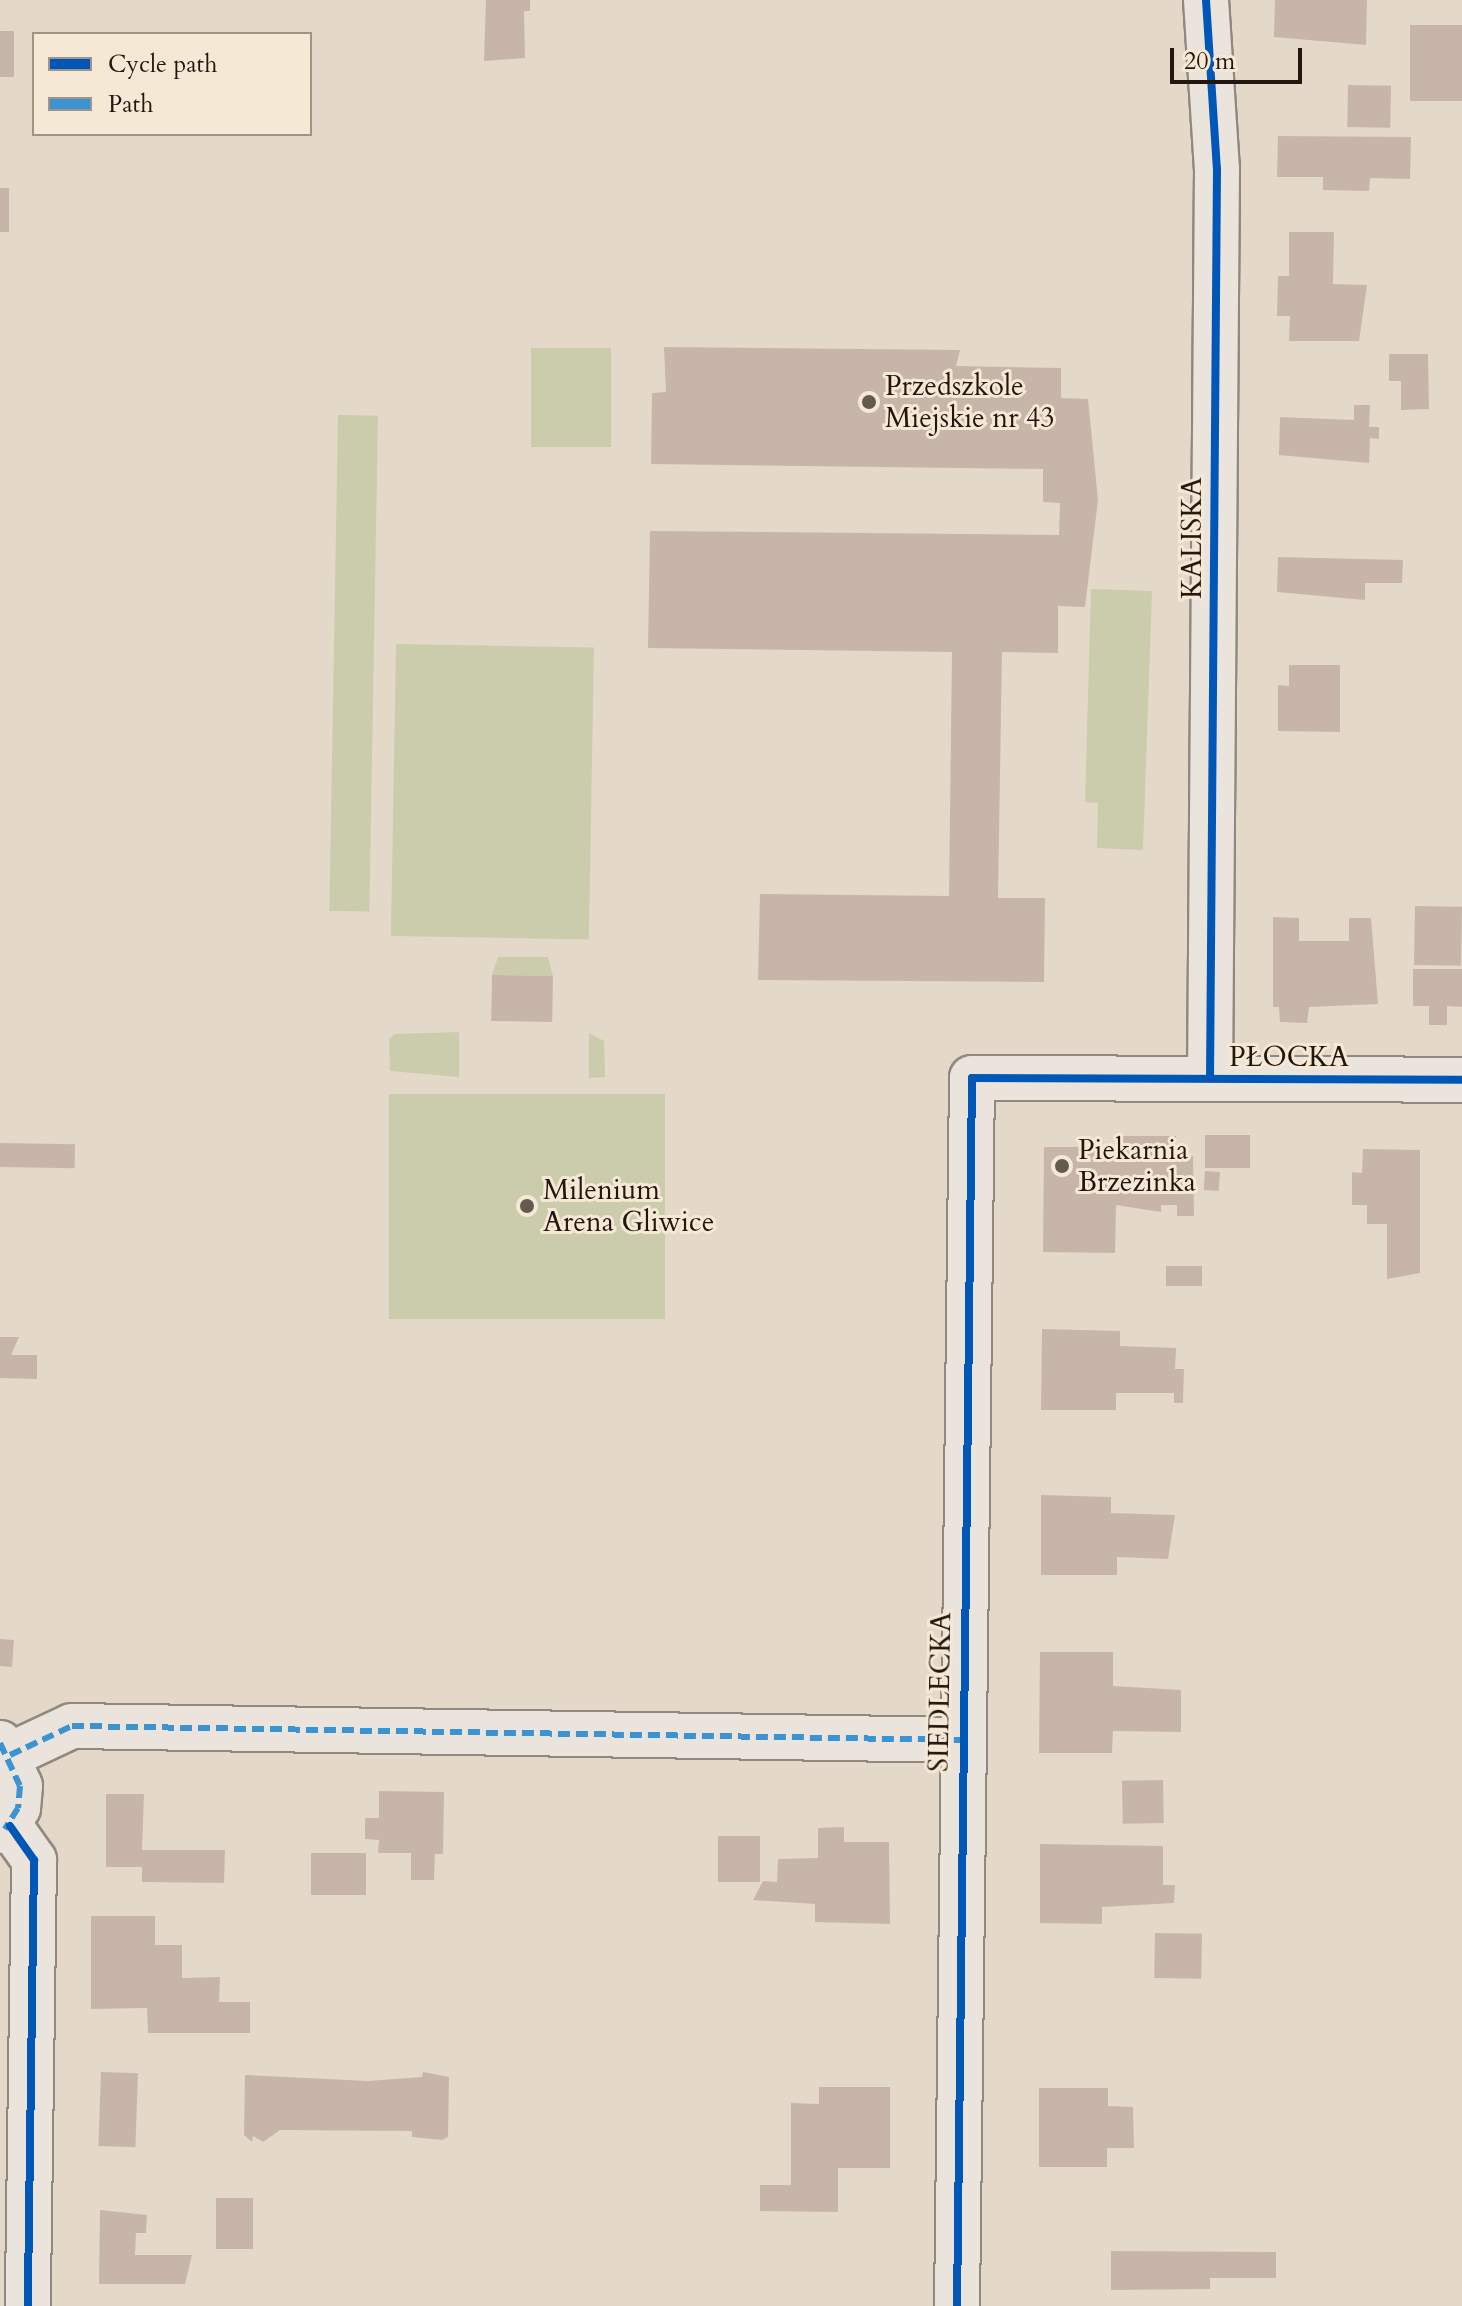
<!DOCTYPE html>
<meta charset="utf-8">
<style>
body{margin:0}
#map{position:relative;width:1462px;height:2306px;overflow:hidden;background:#e4d9c9;font-family:Cardo,serif}
div>[style]{position:absolute}
.green>*{inset:0;background:#caccac;transform-origin:0 0}
.building>*{inset:0;background:#c7b5aa;transform-origin:0 0}
.roads{filter:drop-shadow(2px 0 #91897f) drop-shadow(-2px 0 #91897f) drop-shadow(0 2px #91897f) drop-shadow(0 -2px #91897f)}
.street>*{height:44px;margin:-22px;padding:0 22px;transform-origin:22px;border-radius:22px;background:#eae4dc}
.quiet>*{height:6px;margin-top:-3px;transform-origin:0;background:repeating-linear-gradient(90deg,#3b93d2 0 12px,transparent 0 18px)}
.cycleway>*{height:8px;margin:-4px;padding:0 4px;transform-origin:4px;border-radius:4px;background:#0057b8}
.dots>*{width:22px;height:22px;translate:-50% -50%;box-sizing:border-box;border:4px solid #f5e8d5;border-radius:50%}
span{translate:-50% -50%;white-space:nowrap;text-align:center;line-height:1.15;-webkit-text-stroke:6px #f5e8d5;paint-order:stroke}
.poi-label{font-size:28px;color:#22160f}
.left{translate:0 -50%;text-align:left}
.street-label{font-size:28px;color:#22160f}
.legend{position:absolute;left:32px;top:32px;width:280px;height:104px;box-sizing:border-box;background:#f5e8d5;border:2px solid #a19486;margin:0;padding:10px 14px;list-style:none;font-size:24px;color:#22160f}
.legend li{display:flex;align-items:center;gap:16px;height:40px}
.legend b{width:40px;border:2px solid #a19486}
.scale{position:absolute;left:1170px;top:48px;width:132px;height:36px;box-sizing:border-box;border:4px solid #22160f;border-top:0;padding-left:10px;font-size:24px;line-height:28px;white-space:nowrap;color:#22160f;-webkit-text-stroke:6px #f5e8d5;paint-order:stroke}
</style>
<div id="map">
<div class="green">
<div style="left:531px;top:348px;width:80px;height:99px"></div>
<div style="left:338px;top:415px;width:40px;height:496px;rotate:1deg"></div>
<div style="clip-path:polygon(1091px 589px,1152px 591px,1143px 850px,1097px 848px,1098px 803px,1085px 802px)"></div>
<div style="left:396px;top:644px;width:198px;height:292px;rotate:1deg"></div>
<div style="clip-path:polygon(498px 957px,548px 957px,553px 976px,492px 975px)"></div>
<div style="clip-path:polygon(459px 1032px,459px 1077px,390px 1071px,389px 1039px,395px 1034px)"></div>
<div style="clip-path:polygon(589px 1033px,604px 1041px,605px 1077px,589px 1078px)"></div>
<div style="left:389px;top:1094px;width:276px;height:225px"></div>
</div>
<div class="building">
<div style="clip-path:polygon(486px 0,530px 0,530px 11px,524px 11px,525px 58px,484px 61px)"></div>
<div style="clip-path:polygon(1275px 0,1367px 0,1366px 45px,1274px 37px)"></div>
<div style="left:1410px;top:25px;width:52px;height:76px"></div>
<div style="left:0;top:31px;width:14px;height:46px"></div>
<div style="left:1348px;top:85px;width:43px;height:42px;rotate:1deg"></div>
<div style="clip-path:polygon(1278px 136px,1411px 137px,1410px 179px,1370px 178px,1369px 191px,1323px 190px,1323px 177px,1277px 177px)"></div>
<div style="left:0;top:188px;width:9px;height:44px"></div>
<div style="clip-path:polygon(1289px 232px,1334px 232px,1333px 284px,1367px 285px,1359px 341px,1289px 341px,1290px 316px,1277px 316px,1278px 276px,1289px 276px)"></div>
<div style="clip-path:polygon(664px 347px,960px 350px,956px 366px,1061px 368px,1061px 398px,1088px 399px,1098px 500px,1085px 607px,1058px 606px,1058px 653px,1002px 652px,998px 898px,1045px 898px,1044px 982px,758px 980px,760px 894px,949px 896px,952px 652px,648px 648px,650px 531px,1059px 535px,1060px 503px,1043px 502px,1043px 469px,651px 464px,652px 393px,666px 392px)"></div>
<div style="clip-path:polygon(1389px 354px,1428px 354px,1429px 409px,1401px 410px,1401px 381px,1389px 381px)"></div>
<div style="clip-path:polygon(1354px 405px,1370px 405px,1369px 427px,1379px 427px,1379px 439px,1370px 438px,1369px 463px,1279px 455px,1280px 417px,1354px 420px)"></div>
<div style="clip-path:polygon(1278px 557px,1403px 560px,1402px 583px,1365px 583px,1365px 600px,1277px 592px)"></div>
<div style="clip-path:polygon(1289px 665px,1340px 665px,1340px 732px,1278px 731px,1278px 685px,1289px 686px)"></div>
<div style="left:1415px;top:906px;width:47px;height:59px;rotate:1deg"></div>
<div style="clip-path:polygon(1273px 917px,1299px 918px,1299px 941px,1349px 941px,1349px 918px,1371px 918px,1378px 1004px,1309px 1007px,1307px 1023px,1280px 1022px,1279px 1007px,1273px 1007px)"></div>
<div style="clip-path:polygon(1413px 969px,1462px 969px,1462px 1007px,1447px 1006px,1447px 1025px,1429px 1025px,1429px 1006px,1413px 1006px)"></div>
<div style="left:492px;top:975px;width:61px;height:46px;rotate:1deg"></div>
<div style="left:1250px;top:1135px;width:33px;height:45px;rotate:90deg"></div>
<div style="clip-path:polygon(1116px 1136px,1176px 1136px,1176px 1156px,1193px 1156px,1194px 1216px,1177px 1216px,1177px 1205px,1161px 1205px,1161px 1212px,1116px 1205px,1115px 1253px,1043px 1252px,1044px 1147px,1116px 1147px)"></div>
<div style="left:0;top:1143px;width:75px;height:24px;rotate:1deg"></div>
<div style="clip-path:polygon(1363px 1149px,1420px 1150px,1420px 1273px,1387px 1279px,1387px 1224px,1367px 1224px,1367px 1205px,1352px 1205px,1352px 1172px,1362px 1173px)"></div>
<div style="left:1205px;top:1171px;width:15px;height:19px;rotate:4deg"></div>
<div style="left:1166px;top:1266px;width:36px;height:20px"></div>
<div style="clip-path:polygon(1042px 1329px,1120px 1331px,1120px 1346px,1176px 1348px,1175px 1369px,1184px 1369px,1183px 1403px,1174px 1403px,1174px 1393px,1116px 1393px,1116px 1410px,1041px 1410px)"></div>
<div style="clip-path:polygon(0 1337px,19px 1337px,11px 1355px,37px 1355px,37px 1379px,0 1378px)"></div>
<div style="clip-path:polygon(1041px 1495px,1111px 1497px,1111px 1513px,1175px 1515px,1168px 1559px,1117px 1557px,1117px 1575px,1041px 1575px)"></div>
<div style="left:0;top:1639px;width:14px;height:27px;rotate:4deg"></div>
<div style="clip-path:polygon(1040px 1652px,1113px 1652px,1113px 1686px,1181px 1690px,1181px 1732px,1113px 1731px,1112px 1753px,1039px 1753px)"></div>
<div style="left:1163px;top:1780px;width:43px;height:41px;rotate:89deg"></div>
<div style="clip-path:polygon(379px 1791px,444px 1792px,443px 1854px,435px 1854px,434px 1880px,411px 1880px,411px 1853px,378px 1853px,379px 1840px,365px 1839px,365px 1818px,379px 1818px)"></div>
<div style="clip-path:polygon(106px 1794px,144px 1794px,142px 1850px,225px 1850px,224px 1883px,142px 1882px,142px 1867px,106px 1867px)"></div>
<div style="clip-path:polygon(844px 1827px,844px 1842px,889px 1842px,890px 1924px,815px 1922px,815px 1904px,753px 1900px,763px 1881px,777px 1882px,778px 1859px,818px 1858px,818px 1828px)"></div>
<div style="left:760px;top:1836px;width:46px;height:42px;rotate:90deg"></div>
<div style="clip-path:polygon(1040px 1844px,1163px 1846px,1163px 1885px,1175px 1885px,1174px 1903px,1102px 1907px,1102px 1924px,1040px 1923px)"></div>
<div style="left:311px;top:1853px;width:55px;height:42px"></div>
<div style="clip-path:polygon(91px 1916px,155px 1916px,155px 1945px,182px 1945px,182px 1978px,220px 1977px,219px 2002px,250px 2002px,250px 2033px,148px 2033px,147px 2008px,91px 2009px)"></div>
<div style="left:1155px;top:1933px;width:47px;height:45px;rotate:1deg"></div>
<div style="left:101px;top:2072px;width:37px;height:74px;rotate:2deg"></div>
<div style="clip-path:polygon(423px 2072px,449px 2077px,448px 2137px,442px 2140px,412px 2137px,412px 2131px,280px 2130px,263px 2142px,253px 2136px,252px 2142px,244px 2135px,245px 2075px,368px 2081px,422px 2077px)"></div>
<div style="clip-path:polygon(819px 2087px,890px 2087px,890px 2168px,838px 2168px,838px 2212px,760px 2211px,760px 2185px,791px 2185px,791px 2103px,819px 2104px)"></div>
<div style="clip-path:polygon(1039px 2088px,1108px 2088px,1108px 2106px,1133px 2107px,1134px 2148px,1107px 2148px,1107px 2167px,1039px 2167px)"></div>
<div style="left:216px;top:2198px;width:37px;height:51px"></div>
<div style="clip-path:polygon(100px 2210px,147px 2215px,146px 2233px,136px 2233px,135px 2255px,192px 2255px,185px 2284px,99px 2284px)"></div>
<div style="clip-path:polygon(1111px 2251px,1276px 2252px,1276px 2278px,1210px 2278px,1210px 2289px,1111px 2290px)"></div>
</div>
<div class="roads">
<div class="street">
<div style="left:1206px;top:0;width:169px;rotate:86.3deg"></div>
<div style="left:1217px;top:169px;width:909px;rotate:90.44deg"></div>
<div style="left:0;top:1743px;width:47px;rotate:65.1deg"></div>
<div style="left:20px;top:1786px;width:22px;rotate:95deg"></div>
<div style="left:18px;top:1808px;width:29px;rotate:128deg"></div>
<div style="left:10px;top:1755px;width:68px;rotate:-25.1deg"></div>
<div style="left:72px;top:1726px;width:889px;rotate:0.9deg"></div>
<div style="left:10px;top:1826px;width:42px;rotate:54.8deg"></div>
<div style="left:34px;top:1860px;width:446px;rotate:90.8deg"></div>
<div style="left:957px;top:2306px;width:1228px;rotate:-89.3deg"></div>
<div style="left:972px;top:1078px;width:490px;rotate:0.2deg"></div>
</div>
</div>
<div class="quiet">
<div style="left:0;top:1743px;width:47px;rotate:65.1deg"></div>
<div style="left:20px;top:1786px;width:22px;rotate:95deg"></div>
<div style="left:18px;top:1808px;width:25px;rotate:122deg"></div>
<div style="left:10px;top:1755px;width:68px;rotate:-25.1deg"></div>
<div style="left:72px;top:1726px;width:889px;rotate:0.9deg"></div>
</div>
<div class="cycleway">
<div style="left:1206px;top:0;width:169px;rotate:86.3deg"></div>
<div style="left:1217px;top:169px;width:909px;rotate:90.44deg"></div>
<div style="left:10px;top:1826px;width:42px;rotate:54.8deg"></div>
<div style="left:34px;top:1860px;width:446px;rotate:90.8deg"></div>
<div style="left:957px;top:2306px;width:1228px;rotate:-89.3deg"></div>
<div style="left:972px;top:1078px;width:490px;rotate:0.2deg"></div>
</div>
<div class="dots">
<div style="left:869px;top:402px;background:#665a50"></div>
<div style="left:1062px;top:1166px;background:#665a50"></div>
<div style="left:527px;top:1206px;background:#665a50"></div>
</div>
<div class="poi-label">
<span class="left" style="left:885px;top:402px">Przedszkole<br>Miejskie nr 43</span>
<span class="left" style="left:1078px;top:1166px">Piekarnia<br>Brzezinka</span>
<span class="left" style="left:543px;top:1206px">Milenium<br>Arena Gliwice</span>
</div>
<div class="street-label">
<span style="left:1192px;top:538px;rotate:-90deg">KALISKA</span>
<span style="left:1289px;top:1057px">PŁOCKA</span>
<span style="left:940px;top:1692px;rotate:-89deg">SIEDLECKA</span>
</div>
<ul class="legend">
<li><b style="height:10px;background:#0057b8"></b>Cycle path</li>
<li><b style="height:10px;background:#3b93d2"></b>Path</li>
</ul>
<div class="scale">20 m</div>
</div>
